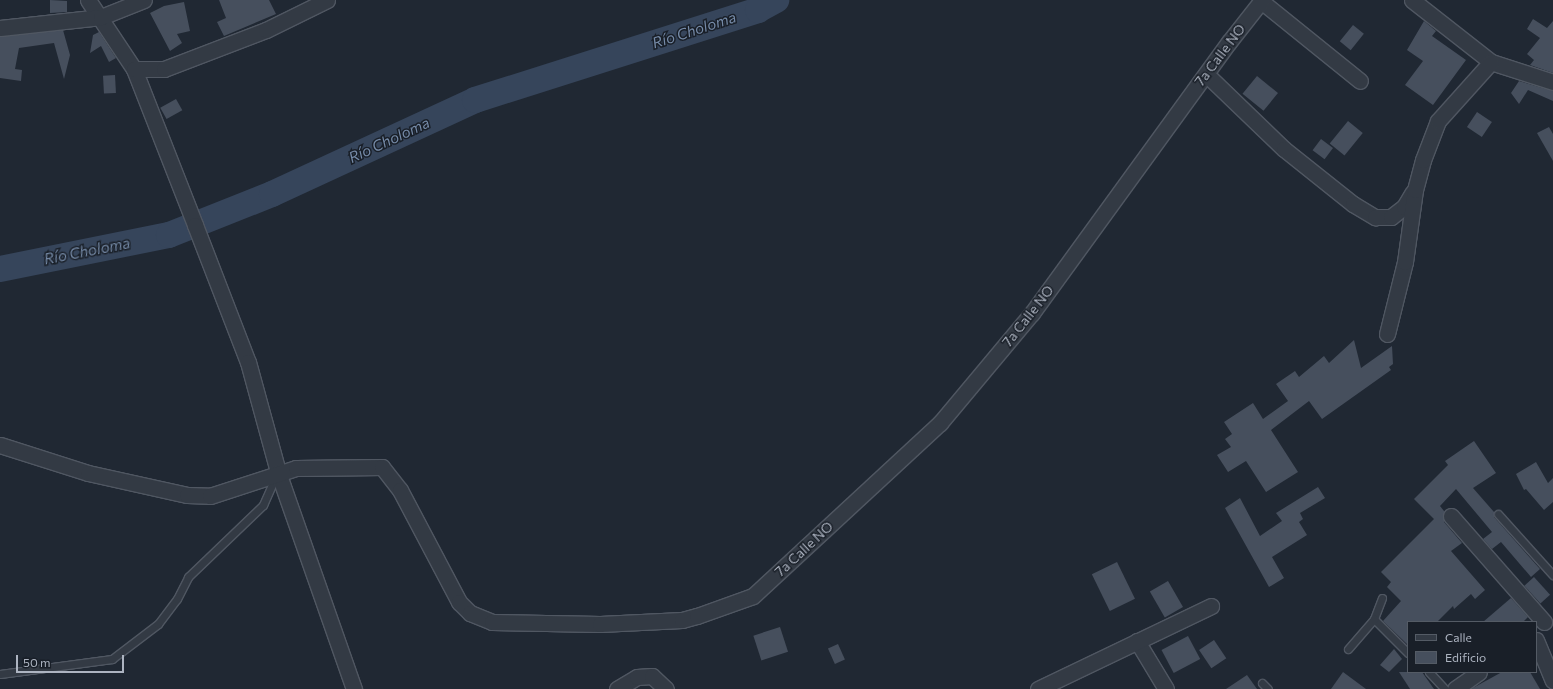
<!DOCTYPE html>
<meta charset="utf-8">
<style>
body{margin:0}
#map{position:relative;width:1553px;height:689px;overflow:hidden;background:#202833;font-family:Commissioner,sans-serif}
div>[style]{position:absolute}
.river>*{height:26px;margin:-13px;padding:0 13px;transform-origin:13px;border-radius:13px;background:#36455b}
.building>*{inset:0;background:#464f5d;transform-origin:0 0}
.roads{filter:drop-shadow(1px 0 #505762) drop-shadow(-1px 0 #505762) drop-shadow(0 1px #505762) drop-shadow(0 -1px #505762)}
.service>*{height:7px;margin:-3.5px;padding:0 3.5px;transform-origin:3.5px;border-radius:3.5px;background:#333a44}
.minor>*{height:15px;margin:-7.5px;padding:0 7.5px;transform-origin:7.5px;border-radius:7.5px;background:#333a44}
span{translate:-50% -50%;white-space:nowrap;text-align:center;line-height:1.15;-webkit-text-stroke:3px #191f28;paint-order:stroke}
.street-label{font-size:14px;color:#adb4c1}
.water-label{font-size:15px;color:#768ba8;font-style:italic}
.legend{position:absolute;left:1407px;top:621px;width:130px;height:52px;box-sizing:border-box;background:#191f28;border:1px solid #545b65;margin:0;padding:5px 7px;list-style:none;font-size:12px;color:#adb4c1}
.legend li{display:flex;align-items:center;gap:8px;height:20px}
.legend b{width:20px;border:1px solid #545b65}
.scale{position:absolute;left:16px;top:655px;width:108px;height:18px;box-sizing:border-box;border:2px solid #adb4c1;border-top:0;padding-left:5px;font-size:12px;line-height:14px;white-space:nowrap;color:#adb4c1;-webkit-text-stroke:3px #191f28;paint-order:stroke}
</style>
<div id="map">
<div class="river">
<div style="left:0;top:269px;width:172px;rotate:-11.4deg"></div>
<div style="left:169px;top:235px;width:111px;rotate:-21.7deg"></div>
<div style="left:272px;top:194px;width:224px;rotate:-24.8deg"></div>
<div style="left:475px;top:100px;width:297px;rotate:-17.6deg"></div>
<div style="left:758px;top:10px;width:21px;rotate:-29deg"></div>
</div>
<div class="building">
<div style="clip-path:polygon(50px 0,67px 1px,67px 12px,50px 13px)"></div>
<div style="clip-path:polygon(219px 0,269px 0,276px 14px,224px 36px,217px 22px,226px 18px)"></div>
<div style="clip-path:polygon(184px 2px,190px 31px,177px 34px,182px 43px,170px 51px,150px 13px,164px 6px)"></div>
<div style="clip-path:polygon(1533px 19px,1547px 28px,1553px 21px,1553px 73px,1530px 65px,1534px 60px,1527px 54px,1540px 38px,1527px 29px)"></div>
<div style="clip-path:polygon(1424px 21px,1436px 31px,1432px 36px,1466px 60px,1433px 105px,1405px 85px,1423px 61px,1407px 50px)"></div>
<div style="left:1353px;top:25px;width:14px;height:21px;rotate:39deg"></div>
<div style="clip-path:polygon(63px 30px,70px 55px,64px 79px,54px 43px,19px 48px,15px 69px,22px 70px,21px 81px,0 78px,0 37px)"></div>
<div style="clip-path:polygon(99px 32px,116px 58px,109px 62px,101px 46px,90px 53px,93px 35px)"></div>
<div style="left:115px;top:75px;width:18px;height:12px;rotate:87deg"></div>
<div style="left:1257px;top:76px;width:27px;height:23px;rotate:39deg"></div>
<div style="clip-path:polygon(1519px 81px,1553px 91px,1553px 101px,1528px 90px,1519px 104px,1511px 93px)"></div>
<div style="left:176px;top:99px;width:13px;height:18px;rotate:61deg"></div>
<div style="left:1477px;top:112px;width:18px;height:18px;rotate:34deg"></div>
<div style="left:1348px;top:121px;width:19px;height:29px;rotate:39deg"></div>
<div style="clip-path:polygon(1549px 127px,1553px 134px,1553px 161px,1537px 133px)"></div>
<div style="left:1321px;top:139px;width:15px;height:14px;rotate:37deg"></div>
<div style="clip-path:polygon(1354px 340px,1361px 368px,1392px 346px,1393px 364px,1389px 367px,1391px 370px,1322px 419px,1309px 401px,1271px 430px,1298px 472px,1266px 492px,1246px 461px,1228px 472px,1217px 455px,1231px 447px,1225px 439px,1232px 434px,1224px 422px,1253px 403px,1263px 419px,1288px 401px,1276px 384px,1295px 371px,1299px 377px,1324px 356px,1329px 363px)"></div>
<div style="clip-path:polygon(1474px 441px,1496px 473px,1473px 488px,1494px 512px,1494px 517px,1540px 569px,1531px 577px,1501px 542px,1492px 549px,1483px 539px,1492px 532px,1456px 489px,1440px 506px,1444px 511px,1444px 522px,1462px 543px,1451px 551px,1485px 590px,1475px 599px,1471px 594px,1454px 609px,1453px 606px,1437px 622px,1408px 622px,1408px 645px,1383px 621px,1401px 601px,1387px 587px,1391px 582px,1381px 572px,1434px 519px,1414px 499px,1448px 465px,1445px 461px)"></div>
<div style="clip-path:polygon(1536px 462px,1548px 483px,1553px 478px,1553px 502px,1544px 510px,1526px 489px,1524px 490px,1516px 474px)"></div>
<div style="clip-path:polygon(1318px 487px,1325px 498px,1300px 513px,1303px 519px,1299px 522px,1307px 535px,1272px 557px,1284px 578px,1269px 587px,1225px 508px,1240px 498px,1260px 536px,1282px 521px,1276px 513px)"></div>
<div style="left:1117px;top:562px;width:41px;height:28px;rotate:64deg"></div>
<div style="left:1534px;top:577px;width:24px;height:13px;rotate:48deg"></div>
<div style="left:1168px;top:581px;width:30px;height:21px;rotate:60deg"></div>
<div style="clip-path:polygon(1511px 598px,1528px 617px,1523px 622px,1483px 622px)"></div>
<div style="left:780px;top:627px;width:26px;height:28px;rotate:72deg"></div>
<div style="left:1188px;top:636px;width:26px;height:30px;rotate:62deg"></div>
<div style="left:1214px;top:640px;width:22px;height:18px;rotate:56deg"></div>
<div style="left:838px;top:644px;width:17px;height:11px;rotate:66deg"></div>
<div style="clip-path:polygon(1394px 649px,1402px 659px,1389px 672px,1380px 665px)"></div>
<div style="clip-path:polygon(1343px 672px,1366px 689px,1331px 689px)"></div>
<div style="clip-path:polygon(1399px 672px,1422px 672px,1434px 689px,1410px 689px)"></div>
<div style="clip-path:polygon(1502px 672px,1530px 672px,1540px 689px,1471px 689px)"></div>
<div style="clip-path:polygon(1247px 675px,1257px 689px,1226px 689px)"></div>
</div>
<div class="roads">
<div class="service">
<div style="left:1498px;top:514px;width:82px;rotate:48deg"></div>
<div style="left:1382px;top:598px;width:22px;rotate:111deg"></div>
<div style="left:1374px;top:619px;width:48px;rotate:45deg"></div>
<div style="left:1348px;top:649px;width:40px;rotate:-49deg"></div>
<div style="left:1429px;top:672px;width:23px;rotate:47deg"></div>
<div style="left:0;top:674px;width:113px;rotate:-7.6deg"></div>
<div style="left:112px;top:659px;width:58px;rotate:-37.3deg"></div>
<div style="left:158px;top:624px;width:31px;rotate:-53deg"></div>
<div style="left:177px;top:599px;width:25px;rotate:-63deg"></div>
<div style="left:188px;top:577px;width:104px;rotate:-43.8deg"></div>
<div style="left:263px;top:505px;width:32px;rotate:-66deg"></div>
<div style="left:1262px;top:683px;width:8px;rotate:45deg"></div>
</div>
<div class="minor">
<div style="left:88px;top:0;width:83px;rotate:56.3deg"></div>
<div style="left:134px;top:69px;width:168px;rotate:68.6deg"></div>
<div style="left:195px;top:225px;width:147px;rotate:68.9deg"></div>
<div style="left:248px;top:362px;width:114px;rotate:74.7deg"></div>
<div style="left:278px;top:472px;width:230px;rotate:70.7deg"></div>
<div style="left:1412px;top:0;width:100px;rotate:38.1deg"></div>
<div style="left:1491px;top:62px;width:65px;rotate:17.9deg"></div>
<div style="left:1261px;top:1px;width:127px;rotate:38.9deg"></div>
<div style="left:0;top:28px;width:102px;rotate:-6.2deg"></div>
<div style="left:101px;top:17px;width:46px;rotate:-21.6deg"></div>
<div style="left:134px;top:69px;width:30px"></div>
<div style="left:164px;top:69px;width:109px;rotate:-20.9deg"></div>
<div style="left:266px;top:30px;width:68px;rotate:-26.2deg"></div>
<div style="left:1206px;top:74px;width:108px;rotate:43.9deg"></div>
<div style="left:1284px;top:149px;width:88px;rotate:38.6deg"></div>
<div style="left:1353px;top:204px;width:26px;rotate:31deg"></div>
<div style="left:1375px;top:217px;width:16px"></div>
<div style="left:1391px;top:217px;width:16px;rotate:-38deg"></div>
<div style="left:1404px;top:207px;width:17px;rotate:-59deg"></div>
<div style="left:1387px;top:334px;width:74px;rotate:-76deg"></div>
<div style="left:1405px;top:262px;width:73px;rotate:-82.1deg"></div>
<div style="left:1415px;top:190px;width:31px;rotate:-75deg"></div>
<div style="left:1423px;top:160px;width:42px;rotate:-69deg"></div>
<div style="left:1438px;top:121px;width:79px;rotate:-48.1deg"></div>
<div style="left:0;top:445px;width:92px;rotate:17.7deg"></div>
<div style="left:88px;top:473px;width:101px;rotate:12.5deg"></div>
<div style="left:187px;top:495px;width:23px;rotate:2deg"></div>
<div style="left:210px;top:496px;width:90px;rotate:-18deg"></div>
<div style="left:296px;top:468px;width:86px;rotate:-0.7deg"></div>
<div style="left:382px;top:467px;width:29px;rotate:52deg"></div>
<div style="left:400px;top:490px;width:127px;rotate:62.2deg"></div>
<div style="left:459px;top:602px;width:16px;rotate:45deg"></div>
<div style="left:470px;top:613px;width:24px;rotate:22deg"></div>
<div style="left:492px;top:622px;width:108px;rotate:1.1deg"></div>
<div style="left:600px;top:624px;width:82px;rotate:-2.8deg"></div>
<div style="left:682px;top:620px;width:16px;rotate:-15deg"></div>
<div style="left:697px;top:616px;width:59px;rotate:-19.7deg"></div>
<div style="left:753px;top:596px;width:255px;rotate:-42.8deg"></div>
<div style="left:940px;top:423px;width:143px;rotate:-50.1deg"></div>
<div style="left:1032px;top:313px;width:335px;rotate:-54deg"></div>
<div style="left:1229px;top:42px;width:53px;rotate:-51.8deg"></div>
<div style="left:1451px;top:516px;width:141px;rotate:48.7deg"></div>
<div style="left:1536px;top:640px;width:44px;rotate:67.5deg"></div>
<div style="left:1137px;top:641px;width:56px;rotate:58.9deg"></div>
<div style="left:617px;top:689px;width:23px;rotate:-31deg"></div>
<div style="left:637px;top:677px;width:15px;rotate:-4deg"></div>
<div style="left:652px;top:676px;width:19px;rotate:43deg"></div>
<div style="left:1038px;top:689px;width:192px;rotate:-25.6deg"></div>
<div style="left:1455px;top:689px;width:29px;rotate:-35deg"></div>
</div>
</div>
<div class="street-label">
<span style="left:1220px;top:55px;rotate:-53deg">7a Calle NO</span>
<span style="left:1028px;top:316px;rotate:-52deg">7a Calle NO</span>
<span style="left:804px;top:549px;rotate:-43deg">7a Calle NO</span>
</div>
<div class="water-label">
<span style="left:694px;top:30px;rotate:-18deg">Río Choloma</span>
<span style="left:389px;top:140px;rotate:-25deg">Río Choloma</span>
<span style="left:87px;top:251px;rotate:-11deg">Río Choloma</span>
</div>
<ul class="legend">
<li><b style="height:5px;background:#333a44"></b>Calle</li>
<li><b style="height:11px;background:#464f5d"></b>Edificio</li>
</ul>
<div class="scale">50 m</div>
</div>
